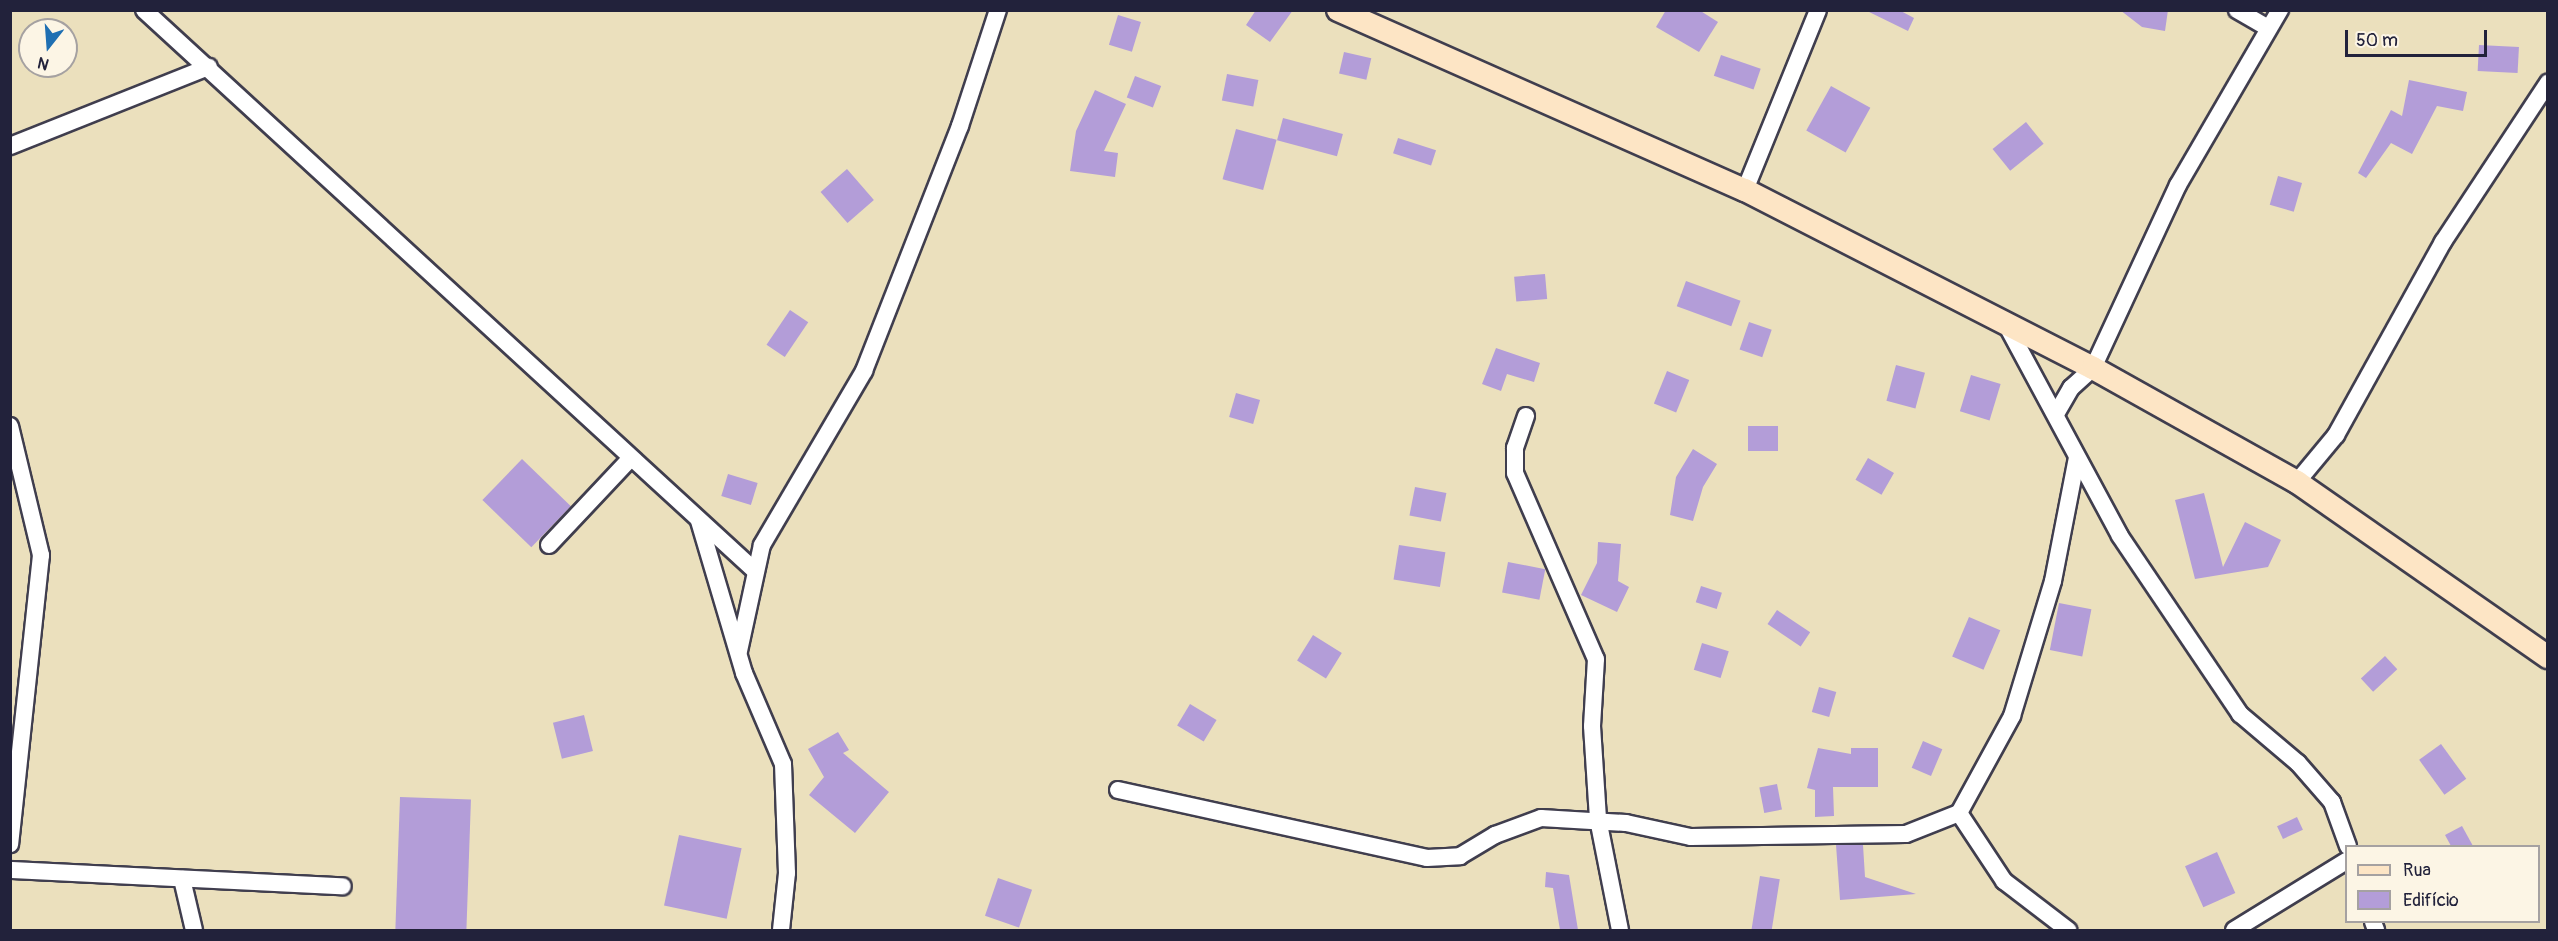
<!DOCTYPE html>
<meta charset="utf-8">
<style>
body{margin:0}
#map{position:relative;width:2558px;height:941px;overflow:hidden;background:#ebe0bd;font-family:Pangolin,sans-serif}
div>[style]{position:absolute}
.building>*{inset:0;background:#b39dd8;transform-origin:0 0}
.roads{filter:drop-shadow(2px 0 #403e4e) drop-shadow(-2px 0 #403e4e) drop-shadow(0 2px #403e4e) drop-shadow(0 -2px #403e4e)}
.street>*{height:16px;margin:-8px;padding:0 8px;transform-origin:8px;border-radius:8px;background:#fff}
.secondary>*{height:22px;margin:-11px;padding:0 11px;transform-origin:11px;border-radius:11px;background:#fde5c5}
span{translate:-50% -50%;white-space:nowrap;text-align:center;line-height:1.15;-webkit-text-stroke:5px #fcf5e5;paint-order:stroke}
.frame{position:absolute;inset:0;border:12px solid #22223b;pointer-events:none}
.legend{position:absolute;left:2345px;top:845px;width:195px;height:78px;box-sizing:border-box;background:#fcf5e5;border:2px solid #a5a1a1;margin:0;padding:8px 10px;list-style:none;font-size:18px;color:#22223b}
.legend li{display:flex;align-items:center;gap:12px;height:30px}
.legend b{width:30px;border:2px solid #a5a1a1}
.north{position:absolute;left:18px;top:18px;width:60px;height:60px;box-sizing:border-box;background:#fcf5e5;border:2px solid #a5a1a1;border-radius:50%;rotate:197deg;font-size:16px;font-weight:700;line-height:24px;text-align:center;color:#22223b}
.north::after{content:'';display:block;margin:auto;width:21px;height:27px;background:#1f6fb2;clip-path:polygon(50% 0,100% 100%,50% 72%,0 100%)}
.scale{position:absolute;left:2345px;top:30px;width:142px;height:27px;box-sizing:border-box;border:3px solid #22223b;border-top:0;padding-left:8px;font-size:18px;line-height:21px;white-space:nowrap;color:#22223b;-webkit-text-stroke:4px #fcf5e5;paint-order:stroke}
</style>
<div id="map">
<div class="building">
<div style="clip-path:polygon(1256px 10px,1293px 10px,1270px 42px,1246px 25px)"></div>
<div style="clip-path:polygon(1666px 10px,1699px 10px,1718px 22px,1699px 52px,1656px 27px)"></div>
<div style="clip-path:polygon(1865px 10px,1899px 10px,1914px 18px,1908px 31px)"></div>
<div style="clip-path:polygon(2120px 10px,2168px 10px,2165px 31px,2142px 27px)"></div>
<div style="left:1118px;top:15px;width:24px;height:31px;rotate:17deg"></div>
<div style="left:2479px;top:45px;width:40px;height:26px;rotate:3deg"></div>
<div style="left:1344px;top:52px;width:28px;height:22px;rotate:13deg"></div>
<div style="left:1721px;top:55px;width:42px;height:22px;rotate:19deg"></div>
<div style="left:1227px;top:74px;width:32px;height:27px;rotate:11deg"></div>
<div style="left:1135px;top:76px;width:28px;height:23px;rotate:21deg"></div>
<div style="clip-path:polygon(2409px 80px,2467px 92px,2463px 111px,2437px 106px,2412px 154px,2391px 143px,2366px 178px,2358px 173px,2391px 110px,2402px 116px)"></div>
<div style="left:1831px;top:86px;width:45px;height:51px;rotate:29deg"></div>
<div style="clip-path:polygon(1095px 90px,1126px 104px,1104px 151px,1118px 153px,1115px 177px,1070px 171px,1076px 131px)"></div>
<div style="left:1283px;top:118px;width:62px;height:23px;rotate:15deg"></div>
<div style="left:2026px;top:122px;width:28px;height:43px;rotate:51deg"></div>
<div style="left:1236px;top:129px;width:42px;height:52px;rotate:15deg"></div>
<div style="left:1398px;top:138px;width:40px;height:16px;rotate:18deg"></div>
<div style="left:847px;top:169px;width:41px;height:35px;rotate:49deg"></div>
<div style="left:2278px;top:176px;width:25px;height:30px;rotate:16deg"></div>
<div style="left:1545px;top:274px;width:25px;height:31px;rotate:85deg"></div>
<div style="left:1686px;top:281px;width:58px;height:27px;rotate:20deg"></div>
<div style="left:790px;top:310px;width:22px;height:42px;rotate:34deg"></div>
<div style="left:1749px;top:322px;width:24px;height:29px;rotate:19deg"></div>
<div style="clip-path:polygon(1496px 348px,1540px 363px,1534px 382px,1507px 374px,1501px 391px,1482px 384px)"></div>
<div style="left:1896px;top:365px;width:30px;height:37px;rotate:15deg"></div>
<div style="left:1667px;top:371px;width:24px;height:35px;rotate:22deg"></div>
<div style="left:1971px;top:375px;width:31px;height:38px;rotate:17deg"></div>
<div style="left:1236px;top:393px;width:25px;height:25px;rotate:16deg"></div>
<div style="left:1748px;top:426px;width:30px;height:25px"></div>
<div style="clip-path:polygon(1693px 449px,1717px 464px,1703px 487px,1693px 521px,1670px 515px,1676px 477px)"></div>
<div style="left:1868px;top:458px;width:30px;height:25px;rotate:30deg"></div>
<div style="left:522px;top:459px;width:68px;height:57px;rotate:44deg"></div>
<div style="left:728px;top:474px;width:31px;height:23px;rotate:17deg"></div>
<div style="left:1415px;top:487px;width:32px;height:29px;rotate:11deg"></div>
<div style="clip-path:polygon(2204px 493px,2223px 567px,2245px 522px,2281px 540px,2268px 567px,2195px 579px,2175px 500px)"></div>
<div style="clip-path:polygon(1598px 542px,1621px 544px,1618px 581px,1629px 587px,1617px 612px,1581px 595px,1597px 563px)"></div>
<div style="left:1399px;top:545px;width:47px;height:35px;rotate:9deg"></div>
<div style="left:1508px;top:562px;width:38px;height:31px;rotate:11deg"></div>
<div style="left:1701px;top:586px;width:22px;height:17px;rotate:18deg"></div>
<div style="left:2059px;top:603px;width:33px;height:48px;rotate:11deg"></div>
<div style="left:1777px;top:610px;width:40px;height:17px;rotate:34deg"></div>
<div style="left:1969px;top:617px;width:34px;height:43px;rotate:23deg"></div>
<div style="left:1313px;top:635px;width:34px;height:30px;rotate:32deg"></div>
<div style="left:1702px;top:643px;width:28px;height:28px;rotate:17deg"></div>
<div style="left:2385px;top:656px;width:18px;height:33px;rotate:47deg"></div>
<div style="left:1819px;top:687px;width:18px;height:26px;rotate:16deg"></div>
<div style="left:1190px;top:704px;width:31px;height:25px;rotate:31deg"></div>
<div style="left:584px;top:715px;width:37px;height:32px;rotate:76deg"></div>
<div style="clip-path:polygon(838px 732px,849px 750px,843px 753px,889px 792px,855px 833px,809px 795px,824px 777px,808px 749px)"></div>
<div style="left:1923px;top:741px;width:21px;height:29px;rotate:23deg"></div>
<div style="left:2441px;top:744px;width:43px;height:27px;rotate:54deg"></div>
<div style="clip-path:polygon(1818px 748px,1851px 754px,1851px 748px,1878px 748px,1878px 787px,1833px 787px,1834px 816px,1815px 817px,1815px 790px,1807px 788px)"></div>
<div style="left:1777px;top:784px;width:26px;height:18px;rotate:79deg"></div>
<div style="left:400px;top:797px;width:71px;height:133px;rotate:2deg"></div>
<div style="left:2297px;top:817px;width:14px;height:22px;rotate:65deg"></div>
<div style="clip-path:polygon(2462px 826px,2473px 846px,2451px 846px,2445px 835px)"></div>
<div style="left:679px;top:835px;width:64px;height:72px;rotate:12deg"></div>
<div style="clip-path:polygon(1836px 845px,1863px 845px,1865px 877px,1916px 894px,1840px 900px)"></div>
<div style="left:2217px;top:852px;width:45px;height:35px;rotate:66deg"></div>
<div style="clip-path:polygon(1546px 872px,1569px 875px,1578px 930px,1560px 930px,1553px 888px,1545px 887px)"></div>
<div style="left:1760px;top:876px;width:20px;height:55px;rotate:9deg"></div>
<div style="left:998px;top:878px;width:36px;height:40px;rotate:19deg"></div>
</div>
<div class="roads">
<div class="street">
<div style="left:144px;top:10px;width:828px;rotate:42.55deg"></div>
<div style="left:2237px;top:10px;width:34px;rotate:30deg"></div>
<div style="left:10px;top:146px;width:214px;rotate:-21.7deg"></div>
<div style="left:1745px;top:190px;width:194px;rotate:-67.9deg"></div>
<div style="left:2007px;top:326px;width:238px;rotate:61.7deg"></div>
<div style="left:2120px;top:536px;width:215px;rotate:56deg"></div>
<div style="left:2240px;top:714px;width:76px;rotate:40.2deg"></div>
<div style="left:2298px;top:763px;width:52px;rotate:48.9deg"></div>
<div style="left:2332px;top:802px;width:47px;rotate:70deg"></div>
<div style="left:2056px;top:414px;width:30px;rotate:-60deg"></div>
<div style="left:2071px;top:388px;width:30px;rotate:-42deg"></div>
<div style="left:2093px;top:368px;width:202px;rotate:-65.1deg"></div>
<div style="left:2178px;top:185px;width:203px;rotate:-59.8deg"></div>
<div style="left:1526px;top:416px;width:34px;rotate:109deg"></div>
<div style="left:1515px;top:448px;width:25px;rotate:90deg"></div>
<div style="left:1515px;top:473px;width:203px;rotate:66.5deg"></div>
<div style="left:1596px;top:659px;width:67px;rotate:93.4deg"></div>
<div style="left:1592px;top:726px;width:93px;rotate:86.3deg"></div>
<div style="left:1598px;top:819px;width:113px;rotate:78.8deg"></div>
<div style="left:10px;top:426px;width:133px;rotate:76.5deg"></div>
<div style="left:41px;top:555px;width:291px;rotate:96.1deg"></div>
<div style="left:2297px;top:482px;width:61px;rotate:-50.3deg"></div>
<div style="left:2336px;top:435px;width:221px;rotate:-61deg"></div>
<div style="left:2443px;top:242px;width:191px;rotate:-56.6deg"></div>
<div style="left:699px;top:521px;width:159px;rotate:73.5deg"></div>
<div style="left:744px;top:673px;width:99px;rotate:66.8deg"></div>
<div style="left:783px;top:764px;width:109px;rotate:87.9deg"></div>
<div style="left:787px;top:873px;width:57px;rotate:96deg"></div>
<div style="left:549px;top:545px;width:117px;rotate:-46.7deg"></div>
<div style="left:739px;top:651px;width:108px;rotate:-77.8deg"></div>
<div style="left:762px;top:545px;width:202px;rotate:-59.6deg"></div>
<div style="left:864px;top:371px;width:263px;rotate:-68.6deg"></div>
<div style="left:960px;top:126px;width:122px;rotate:-71.9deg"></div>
<div style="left:1118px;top:790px;width:316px;rotate:12.4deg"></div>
<div style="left:1427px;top:858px;width:33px;rotate:-3deg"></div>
<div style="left:1460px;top:856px;width:41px;rotate:-31deg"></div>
<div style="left:1495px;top:835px;width:49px;rotate:-20.3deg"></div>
<div style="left:1541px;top:818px;width:85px;rotate:3.4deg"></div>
<div style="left:1626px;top:823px;width:66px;rotate:12.2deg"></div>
<div style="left:1691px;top:837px;width:215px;rotate:-0.8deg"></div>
<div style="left:1906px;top:834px;width:57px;rotate:-21.6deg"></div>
<div style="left:1959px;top:813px;width:111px;rotate:-61.3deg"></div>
<div style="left:2012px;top:716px;width:141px;rotate:-73.1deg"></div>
<div style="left:2053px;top:581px;width:126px;rotate:-79deg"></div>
<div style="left:1959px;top:813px;width:82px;rotate:56.5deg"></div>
<div style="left:2004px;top:881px;width:81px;rotate:37.4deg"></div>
<div style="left:10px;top:870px;width:333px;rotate:2.8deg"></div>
<div style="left:182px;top:879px;width:52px;rotate:76.8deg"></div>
<div style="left:2373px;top:922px;width:9px;rotate:69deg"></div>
<div style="left:2234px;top:930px;width:132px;rotate:-31.6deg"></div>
</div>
<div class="secondary">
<div style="left:1338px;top:10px;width:445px;rotate:23.9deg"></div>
<div style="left:1745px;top:190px;width:391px;rotate:27.1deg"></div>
<div style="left:2093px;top:368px;width:234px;rotate:29.2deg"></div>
<div style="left:2297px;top:482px;width:306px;rotate:34.9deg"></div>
</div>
</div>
<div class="frame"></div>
<ul class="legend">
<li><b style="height:8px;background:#fde5c5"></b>Rua</li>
<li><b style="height:16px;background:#b39dd8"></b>Edifício</li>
</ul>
<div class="north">N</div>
<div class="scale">50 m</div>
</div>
